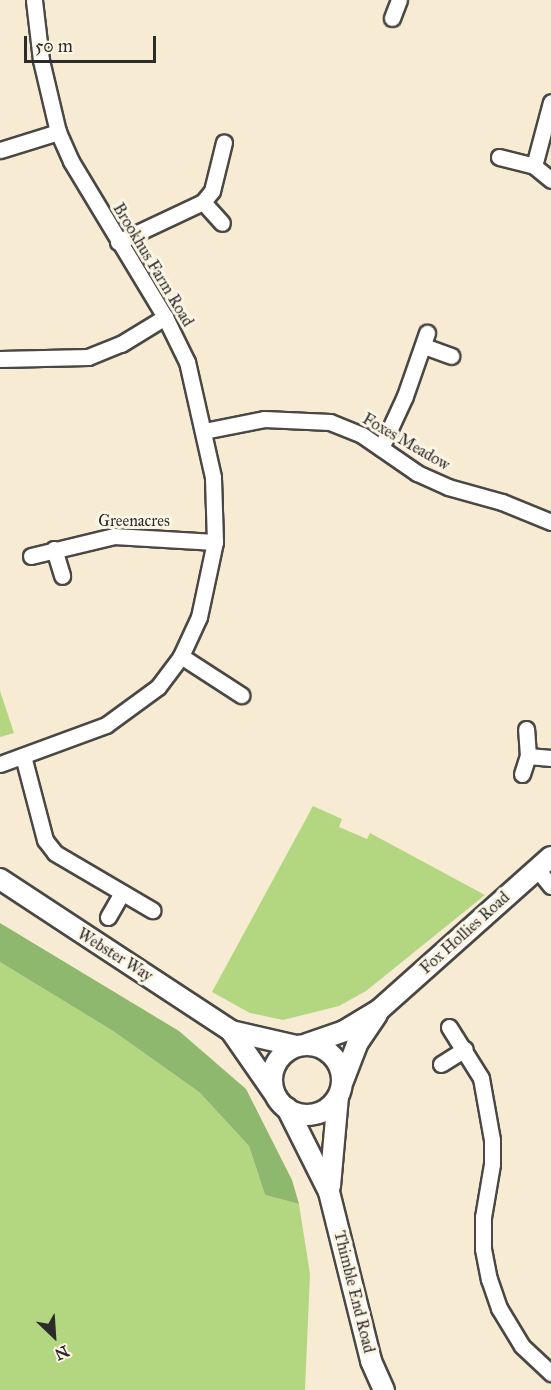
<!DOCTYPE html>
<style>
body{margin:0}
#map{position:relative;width:551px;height:1390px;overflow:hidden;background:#f7ebd3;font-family:"IM FELL Great Primer",serif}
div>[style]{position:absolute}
.green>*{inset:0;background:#b3d780}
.forest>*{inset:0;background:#8eb86e}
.roads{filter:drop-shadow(2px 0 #4a4844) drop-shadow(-2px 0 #4a4844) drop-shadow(0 2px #4a4844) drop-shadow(0 -2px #4a4844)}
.minor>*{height:15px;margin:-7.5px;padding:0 7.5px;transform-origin:7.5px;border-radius:7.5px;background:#fff}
.tertiary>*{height:20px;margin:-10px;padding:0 10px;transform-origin:10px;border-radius:10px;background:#fff}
.tertiary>.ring{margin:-10px;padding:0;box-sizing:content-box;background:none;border:20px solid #fff;border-radius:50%}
span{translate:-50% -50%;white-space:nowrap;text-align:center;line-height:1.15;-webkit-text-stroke:6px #fcf5e5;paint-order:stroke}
.street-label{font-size:16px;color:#2b2b2b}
.north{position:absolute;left:24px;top:1306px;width:60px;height:60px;-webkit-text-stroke:4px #fcf5e5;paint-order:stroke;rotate:155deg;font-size:16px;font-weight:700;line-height:24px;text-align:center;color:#2b2b2b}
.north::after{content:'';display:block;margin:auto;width:21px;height:27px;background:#2b2b2b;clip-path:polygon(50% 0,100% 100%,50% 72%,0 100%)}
.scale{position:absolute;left:24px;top:36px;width:132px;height:27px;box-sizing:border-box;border:3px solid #2b2b2b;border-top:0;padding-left:8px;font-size:18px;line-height:21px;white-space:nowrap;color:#2b2b2b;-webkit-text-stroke:4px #fcf5e5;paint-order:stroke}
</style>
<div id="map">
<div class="green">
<div style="clip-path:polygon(0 691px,14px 733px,0 737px)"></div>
<div style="clip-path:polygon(313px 806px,342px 819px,339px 827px,367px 839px,370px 833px,485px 895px,366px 991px,339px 1006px,283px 1020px,250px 1013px,212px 992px)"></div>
<div style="clip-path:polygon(0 962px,113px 1031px,199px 1092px,249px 1146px,265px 1195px,299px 1204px,310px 1274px,305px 1390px,0 1390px)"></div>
</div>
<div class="forest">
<div style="clip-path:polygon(0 923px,179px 1031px,246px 1089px,292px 1180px,299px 1204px,265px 1195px,249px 1146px,199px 1092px,113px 1031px,0 962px)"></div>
</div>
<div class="roads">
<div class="minor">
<div style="left:392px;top:18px;width:19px;rotate:-69deg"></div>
<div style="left:0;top:150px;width:61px;rotate:-17.2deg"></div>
<div style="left:499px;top:157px;width:36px;rotate:14deg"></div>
<div style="left:534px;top:166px;width:22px;rotate:39deg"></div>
<div style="left:534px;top:166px;width:66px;rotate:-75.1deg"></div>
<div style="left:203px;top:202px;width:28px;rotate:48deg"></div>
<div style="left:118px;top:242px;width:94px;rotate:-25.2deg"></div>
<div style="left:203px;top:202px;width:14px;rotate:-51deg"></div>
<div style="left:212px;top:191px;width:50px;rotate:-76.2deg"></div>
<div style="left:424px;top:346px;width:29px;rotate:20deg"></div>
<div style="left:0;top:359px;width:88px;rotate:-1.3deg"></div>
<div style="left:88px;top:357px;width:35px;rotate:-22deg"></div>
<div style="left:121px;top:344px;width:52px;rotate:-31.5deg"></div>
<div style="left:204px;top:431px;width:61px;rotate:-11.3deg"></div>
<div style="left:264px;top:419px;width:66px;rotate:2.6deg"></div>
<div style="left:330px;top:422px;width:35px;rotate:22deg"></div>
<div style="left:362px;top:435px;width:67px;rotate:34.6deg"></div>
<div style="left:417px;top:473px;width:34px;rotate:24deg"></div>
<div style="left:448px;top:487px;width:56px;rotate:15.5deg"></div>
<div style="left:502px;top:502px;width:53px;rotate:22.2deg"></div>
<div style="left:381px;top:448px;width:57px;rotate:-65.2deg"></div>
<div style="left:405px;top:396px;width:67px;rotate:-70.8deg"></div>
<div style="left:54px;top:549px;width:28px;rotate:73deg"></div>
<div style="left:31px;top:556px;width:85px;rotate:-13.5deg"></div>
<div style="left:114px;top:536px;width:101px;rotate:3.4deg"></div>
<div style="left:181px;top:656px;width:72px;rotate:33deg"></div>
<div style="left:23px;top:756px;width:87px;rotate:75.3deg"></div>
<div style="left:45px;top:840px;width:16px;rotate:52deg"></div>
<div style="left:55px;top:853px;width:113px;rotate:30.4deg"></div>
<div style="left:528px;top:756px;width:23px;rotate:5deg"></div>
<div style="left:0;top:764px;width:113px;rotate:-20.2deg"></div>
<div style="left:106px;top:725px;width:64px;rotate:-36.2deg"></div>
<div style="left:158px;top:687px;width:39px;rotate:-53deg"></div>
<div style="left:181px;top:656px;width:43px;rotate:-65.2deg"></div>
<div style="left:199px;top:617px;width:77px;rotate:-78deg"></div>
<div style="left:215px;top:542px;width:65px;rotate:-91.8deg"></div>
<div style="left:213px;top:477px;width:118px;rotate:-102.7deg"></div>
<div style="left:187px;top:362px;width:50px;rotate:-116.1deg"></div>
<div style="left:165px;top:317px;width:182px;rotate:-121.1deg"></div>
<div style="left:71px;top:161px;width:32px;rotate:-114deg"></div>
<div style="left:58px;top:132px;width:74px;rotate:-103.3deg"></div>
<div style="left:41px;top:60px;width:60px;rotate:-96.7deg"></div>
<div style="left:522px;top:774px;width:19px;rotate:-72deg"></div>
<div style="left:528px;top:756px;width:27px;rotate:-94deg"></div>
<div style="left:537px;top:869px;width:22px;rotate:51deg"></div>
<div style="left:108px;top:917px;width:28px;rotate:-60deg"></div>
<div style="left:449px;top:1027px;width:60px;rotate:57.9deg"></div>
<div style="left:481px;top:1078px;width:63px;rotate:79.9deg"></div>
<div style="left:492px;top:1140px;width:24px;rotate:90deg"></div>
<div style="left:492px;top:1164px;width:54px;rotate:99.6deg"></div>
<div style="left:483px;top:1217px;width:32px;rotate:90deg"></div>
<div style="left:483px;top:1249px;width:31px;rotate:79deg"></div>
<div style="left:489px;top:1279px;width:31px;rotate:71deg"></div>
<div style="left:499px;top:1308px;width:44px;rotate:58.8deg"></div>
<div style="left:522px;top:1346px;width:40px;rotate:43deg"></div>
<div style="left:441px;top:1064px;width:28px;rotate:-32deg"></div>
</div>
<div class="tertiary">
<div style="left:0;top:879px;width:277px;rotate:33.3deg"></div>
<div style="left:231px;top:1031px;width:67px;rotate:13deg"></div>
<div style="left:231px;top:1031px;width:75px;rotate:55.3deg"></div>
<div style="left:307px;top:1044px;width:39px;rotate:-19deg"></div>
<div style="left:344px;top:1031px;width:41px;rotate:-31deg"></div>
<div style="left:379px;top:1010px;width:230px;rotate:-41.7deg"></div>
<div class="ring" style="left:272px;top:1045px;width:50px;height:50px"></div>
<div style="left:343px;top:1081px;width:40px;rotate:-69deg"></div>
<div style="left:357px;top:1044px;width:36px;rotate:-56deg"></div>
<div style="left:287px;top:1108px;width:94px;rotate:63.4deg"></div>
<div style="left:329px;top:1192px;width:174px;rotate:76deg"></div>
<div style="left:371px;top:1361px;width:32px;rotate:66deg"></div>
<div style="left:330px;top:1186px;width:89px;rotate:-84.9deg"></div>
</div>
</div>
<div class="street-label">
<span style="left:153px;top:265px;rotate:59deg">Brookhus Farm Road</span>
<span style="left:406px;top:442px;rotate:30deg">Foxes Meadow</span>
<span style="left:134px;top:521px">Greenacres</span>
<span style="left:465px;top:933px;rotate:-42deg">Fox Hollies Road</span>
<span style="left:115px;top:955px;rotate:32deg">Webster Way</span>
<span style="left:354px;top:1292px;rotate:76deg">Thimble End Road</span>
</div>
<div class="north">N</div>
<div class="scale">50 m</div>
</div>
